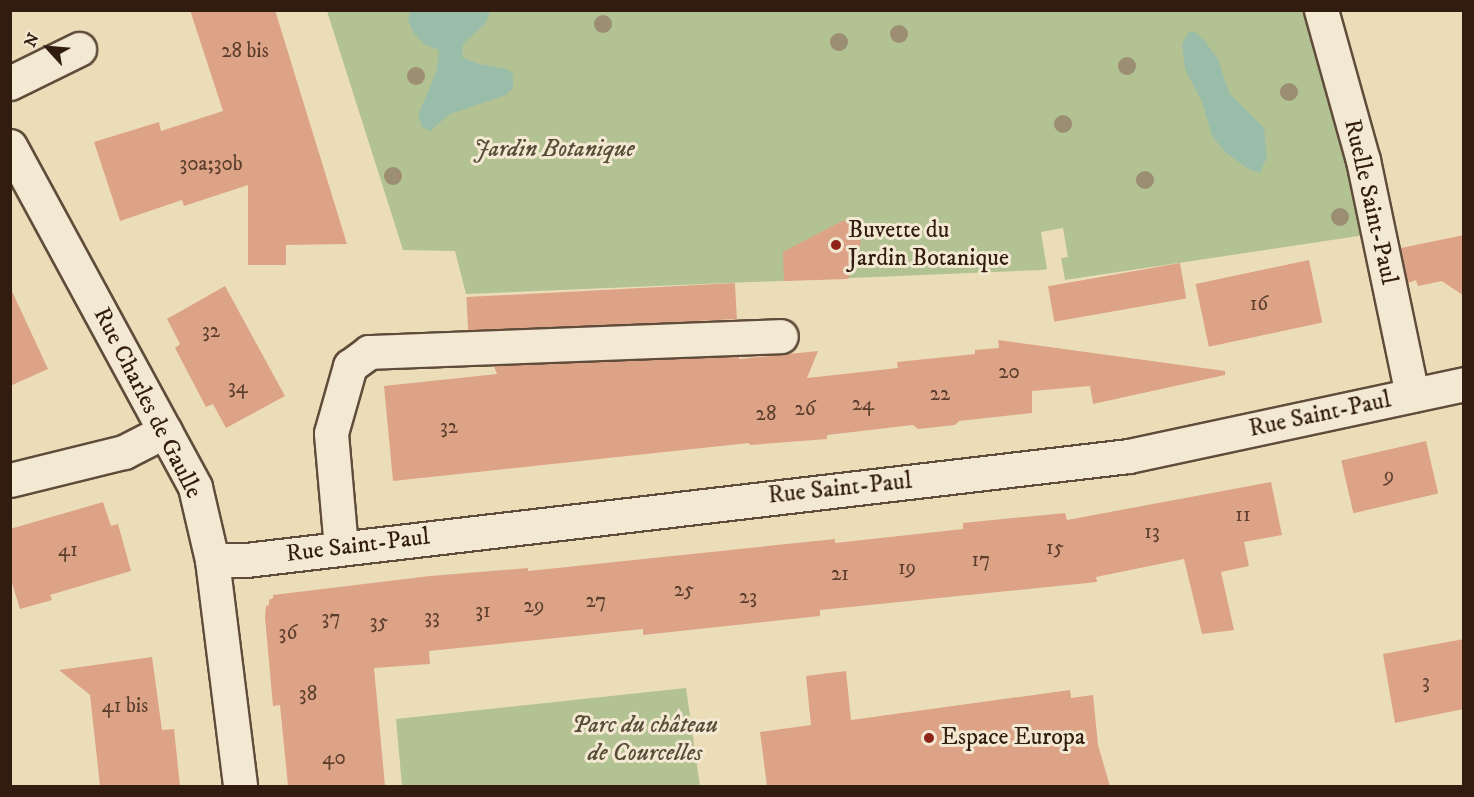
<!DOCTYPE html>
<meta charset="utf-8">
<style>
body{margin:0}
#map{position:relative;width:1474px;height:797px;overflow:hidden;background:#ecddb9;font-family:"IM FELL DW Pica",serif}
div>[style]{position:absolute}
.green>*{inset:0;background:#b3c293}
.water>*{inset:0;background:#9abdaa}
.building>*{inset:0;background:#dda387;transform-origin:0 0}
.roads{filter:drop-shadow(2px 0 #604c3a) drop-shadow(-2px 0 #604c3a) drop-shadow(0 2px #604c3a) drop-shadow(0 -2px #604c3a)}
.minor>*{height:33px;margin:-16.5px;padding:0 16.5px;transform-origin:16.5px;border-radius:16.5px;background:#f3e9d2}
.trees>*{width:18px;height:18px;margin:-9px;border-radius:50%;background:#9b8e72}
.dots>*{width:16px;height:16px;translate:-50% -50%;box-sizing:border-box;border:3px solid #f3e9d2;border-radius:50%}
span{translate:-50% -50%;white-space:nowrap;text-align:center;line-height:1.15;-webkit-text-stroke:6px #f3e9d2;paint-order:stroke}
.number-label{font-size:21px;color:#5c3e2d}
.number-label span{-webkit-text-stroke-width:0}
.park-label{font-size:24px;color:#584e37;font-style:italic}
.street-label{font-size:24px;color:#311c0f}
.poi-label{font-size:24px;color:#311c0f}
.left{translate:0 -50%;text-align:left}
.frame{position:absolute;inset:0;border:12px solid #311c0f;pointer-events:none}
.north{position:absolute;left:18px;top:18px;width:60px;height:60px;-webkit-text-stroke:4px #f3e9d2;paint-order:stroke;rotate:296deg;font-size:16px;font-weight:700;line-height:24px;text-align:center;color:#311c0f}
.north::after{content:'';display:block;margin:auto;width:21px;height:27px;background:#311c0f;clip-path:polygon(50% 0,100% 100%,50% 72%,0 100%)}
</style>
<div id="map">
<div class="green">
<div style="clip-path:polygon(327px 11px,1311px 11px,1372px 234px,1065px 280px,1061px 258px,1068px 257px,1063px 228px,1041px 232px,1047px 269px,1042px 270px,466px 294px,455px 251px,403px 250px)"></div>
<div style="clip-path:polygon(686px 688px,700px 786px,402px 786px,396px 719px)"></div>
</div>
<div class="water">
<div style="clip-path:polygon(410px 11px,490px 11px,486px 23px,463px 44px,462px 57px,479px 64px,507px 69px,513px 75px,513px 88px,506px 95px,450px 114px,430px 131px,422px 127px,418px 115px,437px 70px,439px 50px,424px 44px,413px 32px,408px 20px)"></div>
<div style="clip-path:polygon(1189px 32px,1195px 32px,1204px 40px,1218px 59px,1229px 93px,1264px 128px,1267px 157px,1260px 173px,1248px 169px,1225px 152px,1212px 136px,1202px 102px,1185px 69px,1182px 44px)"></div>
</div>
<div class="building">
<div style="clip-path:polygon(190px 10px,275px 10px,347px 244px,286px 245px,286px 265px,248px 265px,248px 185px,184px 206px,182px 200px,120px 221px,94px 142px,159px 122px,161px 131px,223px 111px)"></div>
<div style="clip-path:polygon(844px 220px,861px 237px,860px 249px,848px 279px,784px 281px,783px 252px)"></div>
<div style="clip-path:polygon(1464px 235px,1464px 296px,1442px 281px,1418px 286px,1416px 280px,1408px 283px,1401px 248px)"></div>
<div style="left:1309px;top:260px;width:64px;height:116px;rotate:78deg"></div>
<div style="left:1180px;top:263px;width:36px;height:134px;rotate:80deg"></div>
<div style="left:735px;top:283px;width:36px;height:269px;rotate:87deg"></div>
<div style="clip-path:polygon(225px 286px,285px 396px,226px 428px,213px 404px,206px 407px,175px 348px,180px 344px,167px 319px)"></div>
<div style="clip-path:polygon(10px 287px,48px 369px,10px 386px)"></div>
<div style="clip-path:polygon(998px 340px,1225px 371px,1225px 375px,1093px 404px,1090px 386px,1032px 391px,1032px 413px,959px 421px,955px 425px,918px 429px,913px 425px,827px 435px,827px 439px,750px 445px,749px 443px,393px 481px,384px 386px,497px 374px,494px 366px,739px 356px,739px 359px,818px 351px,807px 378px,898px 368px,897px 362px,975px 354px,975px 350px,999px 348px)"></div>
<div style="left:1426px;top:441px;width:54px;height:87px;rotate:77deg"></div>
<div style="clip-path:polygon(1271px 482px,1282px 535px,1244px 542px,1249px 566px,1221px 572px,1234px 630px,1202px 634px,1184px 559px,1096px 577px,1097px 582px,820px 610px,820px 616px,643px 635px,643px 629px,429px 651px,430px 664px,374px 668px,385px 786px,288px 786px,280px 705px,273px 706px,265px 617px,266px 606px,269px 605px,269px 600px,273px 598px,273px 595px,430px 576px,528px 568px,528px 571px,835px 539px,835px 543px,963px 529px,963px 523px,1065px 513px,1067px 520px)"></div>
<div style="clip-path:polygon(103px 502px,111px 526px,118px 524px,131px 571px,50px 595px,52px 600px,20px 609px,10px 577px,10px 529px)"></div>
<div style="clip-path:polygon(1464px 639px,1464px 709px,1395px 723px,1383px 654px)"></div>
<div style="clip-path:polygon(152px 657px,162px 730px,174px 729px,180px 786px,100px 786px,90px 695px,59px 670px)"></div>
<div style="clip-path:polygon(846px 671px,851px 720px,1070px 690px,1071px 698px,1093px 695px,1098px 745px,1110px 786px,767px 786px,760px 732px,811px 725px,806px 676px)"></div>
</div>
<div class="roads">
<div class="minor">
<div style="left:1321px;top:10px;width:156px;rotate:74.4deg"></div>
<div style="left:1363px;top:160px;width:240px;rotate:78.2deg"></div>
<div style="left:10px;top:83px;width:77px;rotate:-26.2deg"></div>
<div style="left:10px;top:146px;width:388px;rotate:61.5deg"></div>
<div style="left:195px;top:487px;width:75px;rotate:76.9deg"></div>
<div style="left:212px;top:560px;width:228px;rotate:82.9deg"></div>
<div style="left:10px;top:480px;width:117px;rotate:-13.8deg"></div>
<div style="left:124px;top:452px;width:46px;rotate:-27.1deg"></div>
<div style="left:341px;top:548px;width:115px;rotate:-95deg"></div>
<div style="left:331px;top:433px;width:70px;rotate:-74.2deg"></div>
<div style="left:350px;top:366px;width:24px;rotate:-36deg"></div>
<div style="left:369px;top:352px;width:412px;rotate:-2.2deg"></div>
<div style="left:212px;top:560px;width:34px"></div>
<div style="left:246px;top:560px;width:889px;rotate:-6.72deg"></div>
<div style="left:1129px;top:456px;width:343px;rotate:-12.1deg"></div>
</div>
</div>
<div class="trees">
<div style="left:603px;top:24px"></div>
<div style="left:899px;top:34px"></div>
<div style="left:839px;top:42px"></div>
<div style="left:1127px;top:66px"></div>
<div style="left:416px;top:76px"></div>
<div style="left:1289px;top:92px"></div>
<div style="left:1063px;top:124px"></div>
<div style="left:393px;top:176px"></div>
<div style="left:1145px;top:180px"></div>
<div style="left:1340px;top:217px"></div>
</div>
<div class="dots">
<div style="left:836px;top:245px;background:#8f2418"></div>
<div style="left:929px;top:738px;background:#8f2418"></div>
</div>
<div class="number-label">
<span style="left:245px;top:51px">28 bis</span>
<span style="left:211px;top:164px">30a;30b</span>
<span style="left:1259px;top:304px">16</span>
<span style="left:211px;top:331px">32</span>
<span style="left:1009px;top:372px">20</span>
<span style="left:238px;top:387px">34</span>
<span style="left:940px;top:394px">22</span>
<span style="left:863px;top:404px">24</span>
<span style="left:805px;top:409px">26</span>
<span style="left:766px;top:414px">28</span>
<span style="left:449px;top:427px">32</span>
<span style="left:1389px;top:476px">9</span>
<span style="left:1243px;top:515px">11</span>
<span style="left:1152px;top:532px">13</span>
<span style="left:1055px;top:548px">15</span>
<span style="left:68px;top:550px">41</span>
<span style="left:981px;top:560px">17</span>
<span style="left:907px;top:568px">19</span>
<span style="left:840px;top:574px">21</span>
<span style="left:684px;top:590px">25</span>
<span style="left:748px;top:597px">23</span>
<span style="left:596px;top:601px">27</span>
<span style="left:534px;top:606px">29</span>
<span style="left:483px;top:611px">31</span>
<span style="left:432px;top:617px">33</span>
<span style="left:331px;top:618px">37</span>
<span style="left:379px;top:622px">35</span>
<span style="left:288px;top:633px">36</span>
<span style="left:1426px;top:682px">3</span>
<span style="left:308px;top:694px">38</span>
<span style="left:125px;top:706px">41 bis</span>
<span style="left:334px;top:758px">40</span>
</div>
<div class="park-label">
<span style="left:554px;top:150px">Jardin Botanique</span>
<span style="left:645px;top:740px">Parc du château<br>de Courcelles</span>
</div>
<div class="street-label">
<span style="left:1370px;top:202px;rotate:77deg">Ruelle Saint-Paul</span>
<span style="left:147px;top:403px;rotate:63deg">Rue Charles de Gaulle</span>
<span style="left:1320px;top:415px;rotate:-12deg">Rue Saint-Paul</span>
<span style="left:840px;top:489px;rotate:-6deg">Rue Saint-Paul</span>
<span style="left:358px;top:546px;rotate:-7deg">Rue Saint-Paul</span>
</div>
<div class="poi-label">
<span class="left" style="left:848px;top:245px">Buvette du<br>Jardin Botanique</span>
<span class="left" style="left:941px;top:738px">Espace Europa</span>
</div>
<div class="frame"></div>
<div class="north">N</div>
</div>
